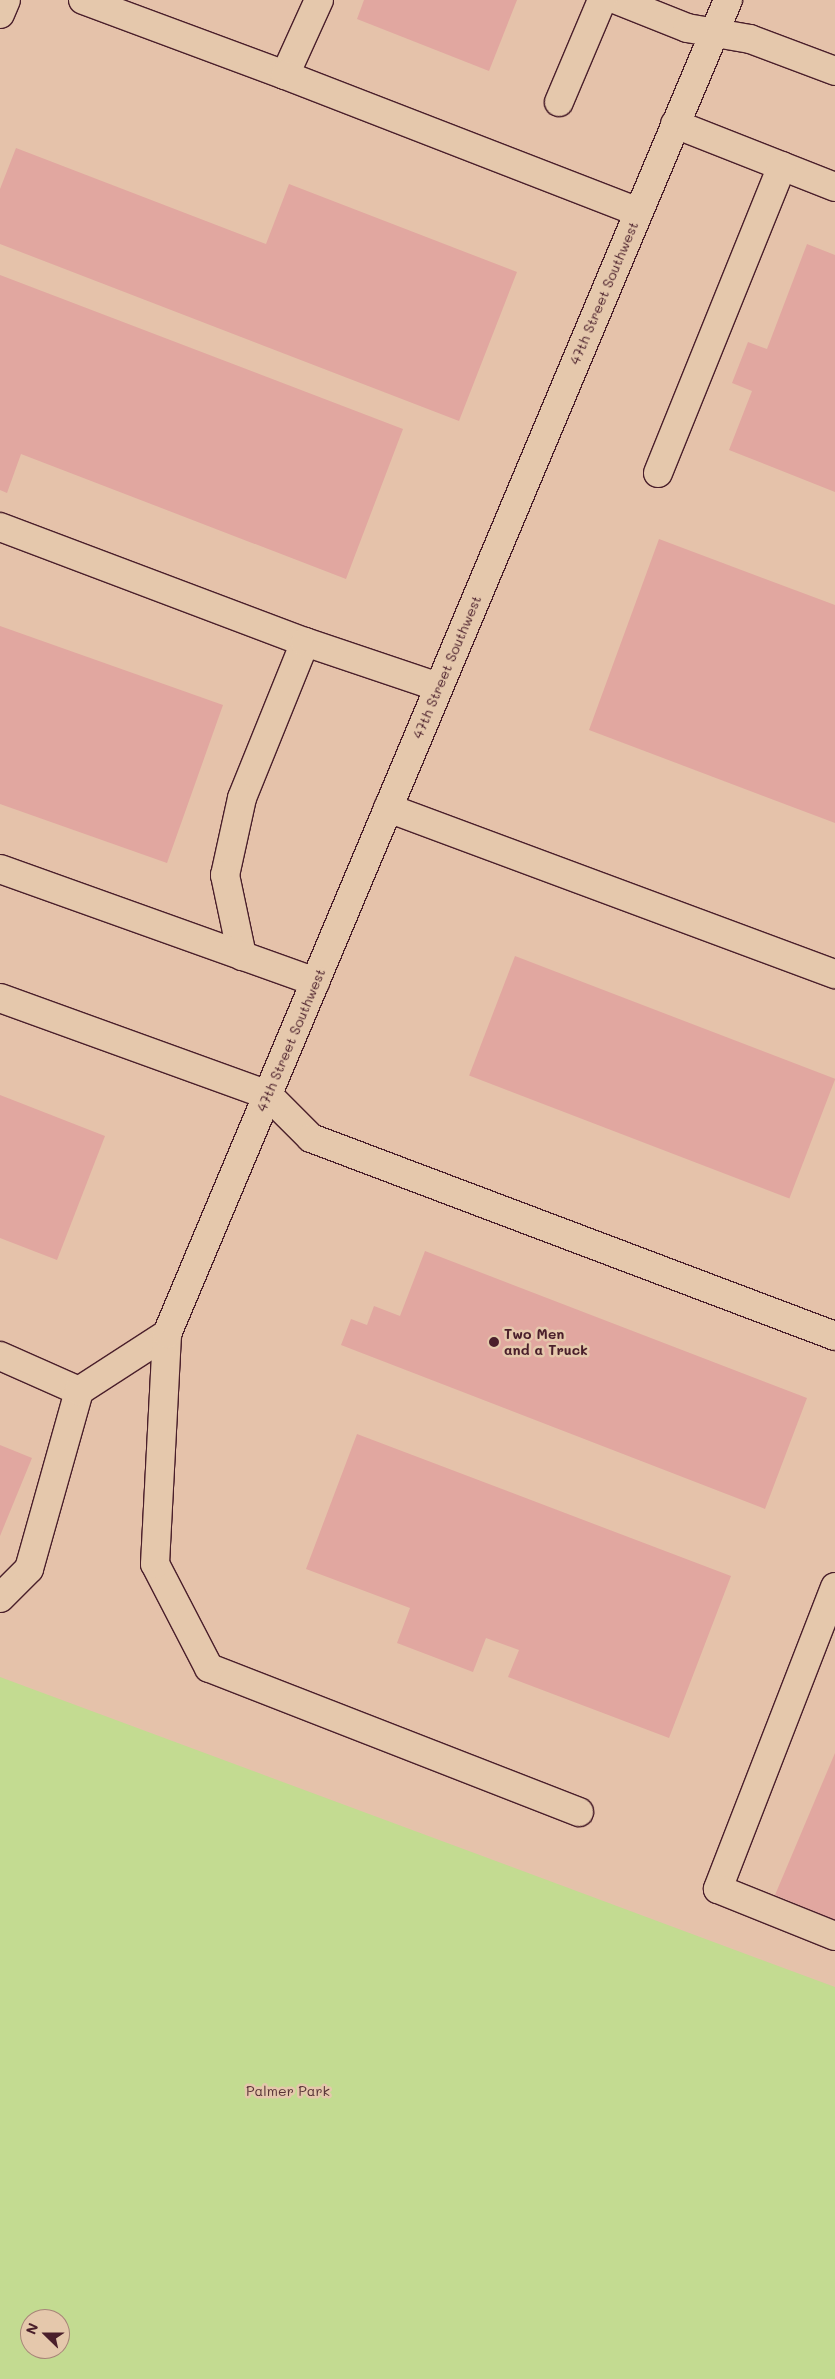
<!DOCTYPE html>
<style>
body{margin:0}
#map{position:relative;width:835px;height:2379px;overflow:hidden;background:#e5c2aa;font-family:Mali,sans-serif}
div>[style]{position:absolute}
.green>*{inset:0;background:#c3db91}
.building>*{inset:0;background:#e1a7a0;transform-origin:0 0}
.roads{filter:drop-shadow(1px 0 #4a1f2b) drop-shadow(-1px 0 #4a1f2b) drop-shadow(0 1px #4a1f2b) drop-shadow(0 -1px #4a1f2b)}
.minor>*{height:28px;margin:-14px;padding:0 14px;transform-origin:14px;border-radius:14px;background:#e5c8ac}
.dots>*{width:14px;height:14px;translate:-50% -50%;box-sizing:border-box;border:2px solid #e5c8ac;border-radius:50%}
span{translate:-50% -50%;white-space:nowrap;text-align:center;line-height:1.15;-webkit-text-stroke:5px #e5c8ac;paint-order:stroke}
.street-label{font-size:14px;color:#4a1f2b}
.poi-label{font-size:14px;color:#4a1f2b;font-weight:700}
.left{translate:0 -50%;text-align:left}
.park-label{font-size:14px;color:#563235}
.north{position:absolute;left:20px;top:2309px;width:50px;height:50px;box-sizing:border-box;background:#e5c8ac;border:1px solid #a78478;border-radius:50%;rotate:292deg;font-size:14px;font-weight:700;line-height:20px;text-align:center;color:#4a1f2b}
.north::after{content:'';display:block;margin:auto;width:18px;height:22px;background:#4a1f2b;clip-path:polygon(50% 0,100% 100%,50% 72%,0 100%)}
</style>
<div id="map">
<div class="green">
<div style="clip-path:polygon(evenodd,0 1677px,835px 1987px,835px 2379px,0 2379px,0 1677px,30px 2319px,60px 2319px,60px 2349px,30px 2349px,30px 2319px)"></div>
</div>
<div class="building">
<div style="clip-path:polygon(364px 0,517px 0,489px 71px,357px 19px)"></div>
<div style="clip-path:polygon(16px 148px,266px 244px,289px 184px,517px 272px,459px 421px,0 244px,0 189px)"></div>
<div style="clip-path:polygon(807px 244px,835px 255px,835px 492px,729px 450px,752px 391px,732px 383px,748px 342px,767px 349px)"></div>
<div style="clip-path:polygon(0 275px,403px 429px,346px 579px,21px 454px,7px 493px,0 490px)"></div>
<div style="clip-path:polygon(659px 539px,835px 605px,835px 823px,589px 730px)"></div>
<div style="clip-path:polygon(0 626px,223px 705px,167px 863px,0 804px)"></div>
<div style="left:515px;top:956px;width:343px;height:128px;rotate:21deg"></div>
<div style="clip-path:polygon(0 1095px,105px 1136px,57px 1260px,0 1238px)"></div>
<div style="clip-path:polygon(425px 1251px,807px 1398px,765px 1509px,341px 1345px,351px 1319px,367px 1325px,374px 1306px,400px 1316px)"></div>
<div style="clip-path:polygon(357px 1434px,731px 1576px,669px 1738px,508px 1677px,519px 1650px,486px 1638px,473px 1672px,397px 1643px,410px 1608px,306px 1569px)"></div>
<div style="clip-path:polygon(0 1445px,32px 1458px,0 1536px)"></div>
<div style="clip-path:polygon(835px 1753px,835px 1920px,775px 1895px)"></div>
</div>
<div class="roads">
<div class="minor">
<div style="left:83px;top:0;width:215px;rotate:20.4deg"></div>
<div style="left:285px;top:75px;width:82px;rotate:-65.6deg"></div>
<div style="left:617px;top:0;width:75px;rotate:21.8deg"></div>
<div style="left:687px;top:28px;width:64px;rotate:9.9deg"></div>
<div style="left:750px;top:39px;width:91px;rotate:20.6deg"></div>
<div style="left:0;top:14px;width:15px;rotate:-67deg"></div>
<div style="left:285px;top:75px;width:379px;rotate:21.2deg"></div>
<div style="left:559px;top:102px;width:111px;rotate:-67.1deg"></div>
<div style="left:675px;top:124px;width:172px;rotate:21.5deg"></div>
<div style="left:658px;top:473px;width:331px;rotate:-68deg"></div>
<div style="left:0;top:527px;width:326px;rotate:20.7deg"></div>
<div style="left:305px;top:642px;width:168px;rotate:112deg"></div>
<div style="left:242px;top:798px;width:79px;rotate:102.4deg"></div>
<div style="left:225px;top:875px;width:83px;rotate:78.1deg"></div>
<div style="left:305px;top:642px;width:141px;rotate:18.6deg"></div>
<div style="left:388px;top:808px;width:477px;rotate:20.4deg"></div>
<div style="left:0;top:869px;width:335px;rotate:19.7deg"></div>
<div style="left:0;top:998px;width:285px;rotate:19.9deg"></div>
<div style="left:268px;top:1095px;width:61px;rotate:45deg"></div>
<div style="left:311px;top:1138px;width:560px;rotate:20.7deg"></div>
<div style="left:0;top:1356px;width:86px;rotate:23.9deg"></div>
<div style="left:835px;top:1587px;width:324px;rotate:111.2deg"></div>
<div style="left:718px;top:1889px;width:126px;rotate:21.9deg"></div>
<div style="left:0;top:1598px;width:41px;rotate:-45deg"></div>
<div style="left:29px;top:1569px;width:185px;rotate:-74.3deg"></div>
<div style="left:79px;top:1391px;width:105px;rotate:-32.9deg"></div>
<div style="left:579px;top:1812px;width:397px;rotate:-158.7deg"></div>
<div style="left:209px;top:1668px;width:117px;rotate:-117.4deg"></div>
<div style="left:155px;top:1564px;width:230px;rotate:-87deg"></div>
<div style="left:167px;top:1334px;width:1447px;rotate:-67.19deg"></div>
</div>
</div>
<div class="dots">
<div style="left:494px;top:1342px;background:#4a1f2b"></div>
</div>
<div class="street-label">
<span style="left:604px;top:293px;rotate:-67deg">47th Street Southwest</span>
<span style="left:447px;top:667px;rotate:-67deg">47th Street Southwest</span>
<span style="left:291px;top:1040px;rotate:-67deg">47th Street Southwest</span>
</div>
<div class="poi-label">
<span class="left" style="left:504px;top:1342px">Two Men<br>and a Truck</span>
</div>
<div class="park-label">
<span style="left:288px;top:2091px">Palmer Park</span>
</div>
<div class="north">N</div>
</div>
